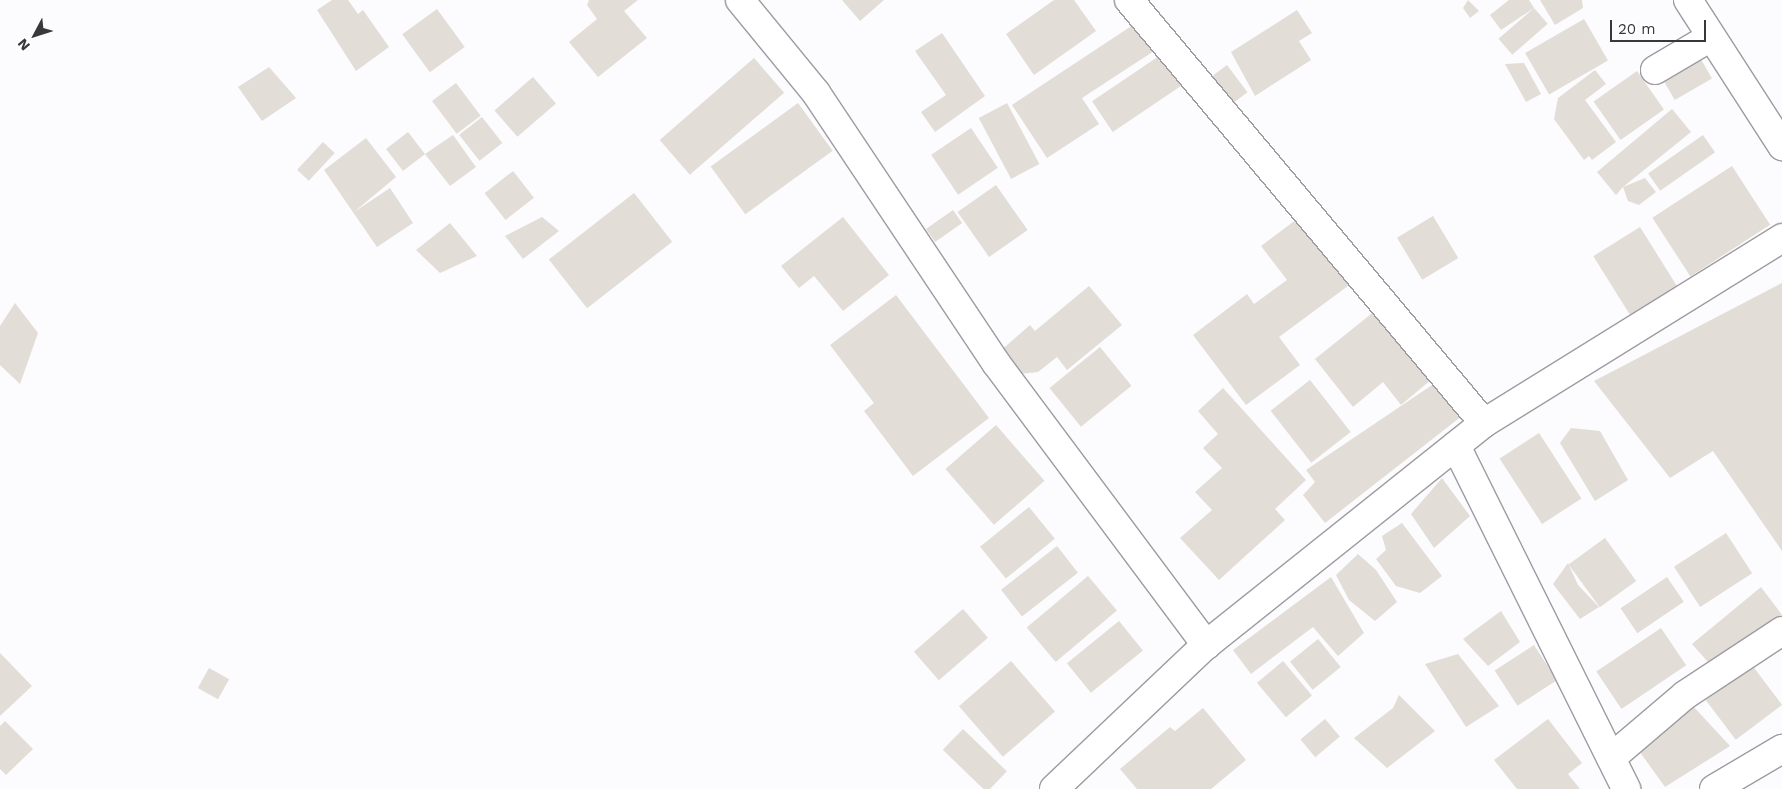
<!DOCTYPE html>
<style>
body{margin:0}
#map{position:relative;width:1782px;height:789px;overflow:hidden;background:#fcfbfe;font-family:"Work Sans",sans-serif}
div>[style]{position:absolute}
.building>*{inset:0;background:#e2ddd7;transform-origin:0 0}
.roads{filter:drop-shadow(1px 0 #9e9ba1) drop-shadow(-1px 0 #9e9ba1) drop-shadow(0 1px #9e9ba1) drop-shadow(0 -1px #9e9ba1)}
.minor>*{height:28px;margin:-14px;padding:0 14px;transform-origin:14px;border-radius:14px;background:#fff}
span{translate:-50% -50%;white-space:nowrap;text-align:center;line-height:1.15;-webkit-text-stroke:4.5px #fff;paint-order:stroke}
.north{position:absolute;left:10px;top:10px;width:50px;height:50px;-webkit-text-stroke:4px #fff;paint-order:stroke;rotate:230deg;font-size:14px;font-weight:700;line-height:20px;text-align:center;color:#38373a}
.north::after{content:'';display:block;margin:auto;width:18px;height:22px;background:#38373a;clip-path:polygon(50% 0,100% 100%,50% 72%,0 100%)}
.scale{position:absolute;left:1610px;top:20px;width:96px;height:22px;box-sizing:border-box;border:2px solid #38373a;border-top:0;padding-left:6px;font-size:15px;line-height:18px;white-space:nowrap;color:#38373a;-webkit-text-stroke:4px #fff;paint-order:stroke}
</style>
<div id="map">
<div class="building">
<div style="clip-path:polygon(332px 0,348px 0,358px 14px,363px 10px,389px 47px,356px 71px,317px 10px)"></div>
<div style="clip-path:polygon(589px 0,638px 0,624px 11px,647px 38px,598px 77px,569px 42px,597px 19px,587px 5px)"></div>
<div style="clip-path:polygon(842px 0,884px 0,860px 21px)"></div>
<div style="clip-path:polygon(1054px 0,1074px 0,1096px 31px,1034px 75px,1006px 34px)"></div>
<div style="clip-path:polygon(1468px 0,1479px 11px,1470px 18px,1463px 8px)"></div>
<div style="clip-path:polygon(1509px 0,1529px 0,1534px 8px,1501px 30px,1490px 15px)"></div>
<div style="clip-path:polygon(1540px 0,1582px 0,1583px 8px,1555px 25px)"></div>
<div style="left:1534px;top:8px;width:21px;height:47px;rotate:49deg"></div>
<div style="left:437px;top:9px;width:47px;height:43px;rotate:54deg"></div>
<div style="clip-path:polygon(1297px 10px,1312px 33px,1299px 41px,1311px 60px,1255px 96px,1231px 52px)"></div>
<div style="left:1584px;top:19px;width:48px;height:68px;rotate:60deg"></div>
<div style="clip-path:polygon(1136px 23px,1154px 51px,1082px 98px,1099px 124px,1047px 158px,1012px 105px)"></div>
<div style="clip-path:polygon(942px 33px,985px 96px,935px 132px,921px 112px,946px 95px,915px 51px)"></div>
<div style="left:1695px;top:49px;width:34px;height:43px;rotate:60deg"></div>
<div style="left:1165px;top:52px;width:37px;height:88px;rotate:56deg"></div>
<div style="left:754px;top:58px;width:46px;height:125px;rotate:49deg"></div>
<div style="clip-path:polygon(1524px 63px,1541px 94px,1526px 102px,1505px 64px)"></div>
<div style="left:1227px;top:65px;width:34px;height:23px;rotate:53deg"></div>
<div style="clip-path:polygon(269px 67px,296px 98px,262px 121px,238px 87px)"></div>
<div style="clip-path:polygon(1595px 70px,1606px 84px,1585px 100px,1616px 142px,1592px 160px,1589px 156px,1584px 160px,1554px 119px,1558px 98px)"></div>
<div style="left:1637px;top:71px;width:47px;height:53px;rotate:55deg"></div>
<div style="left:533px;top:77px;width:35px;height:51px;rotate:49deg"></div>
<div style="left:456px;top:83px;width:41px;height:30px;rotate:53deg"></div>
<div style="left:798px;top:103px;width:59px;height:108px;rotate:54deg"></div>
<div style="left:1007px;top:103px;width:69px;height:32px;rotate:62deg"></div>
<div style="clip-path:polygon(1672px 109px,1691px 132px,1623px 187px,1645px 178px,1656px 192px,1639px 205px,1628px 201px,1623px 187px,1616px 195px,1597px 172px)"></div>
<div style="left:482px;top:117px;width:33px;height:29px;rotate:52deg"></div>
<div style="left:971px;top:128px;width:48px;height:48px;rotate:56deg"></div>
<div style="clip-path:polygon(408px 132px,425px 154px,453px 135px,476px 167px,450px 186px,425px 154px,403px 171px,386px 149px)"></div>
<div style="left:1703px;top:135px;width:21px;height:67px;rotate:55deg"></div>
<div style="clip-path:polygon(366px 138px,396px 177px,354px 212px,390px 188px,413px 223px,377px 247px,324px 170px)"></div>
<div style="left:323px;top:142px;width:16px;height:38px;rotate:43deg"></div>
<div style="left:1732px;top:166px;width:70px;height:95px;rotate:57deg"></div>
<div style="left:513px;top:171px;width:34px;height:36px;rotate:52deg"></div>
<div style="left:996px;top:185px;width:55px;height:47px;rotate:55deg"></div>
<div style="left:634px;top:193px;width:62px;height:108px;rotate:52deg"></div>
<div style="left:953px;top:210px;width:16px;height:33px;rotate:55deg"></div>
<div style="clip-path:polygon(1305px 213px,1356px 280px,1279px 337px,1300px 365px,1246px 405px,1193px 335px,1247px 294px,1254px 304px,1287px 280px,1261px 246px)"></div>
<div style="left:1433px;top:216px;width:49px;height:42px;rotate:59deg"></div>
<div style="clip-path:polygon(542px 217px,559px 231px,523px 259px,505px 236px)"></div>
<div style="clip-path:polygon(843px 217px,889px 275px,843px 311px,814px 276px,799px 288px,781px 266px)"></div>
<div style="clip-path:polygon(450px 223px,477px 256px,440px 273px,416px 250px)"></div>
<div style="left:1640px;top:227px;width:84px;height:55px;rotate:58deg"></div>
<div style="clip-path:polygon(1782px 283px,1782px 551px,1713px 451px,1670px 478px,1594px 381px)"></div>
<div style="clip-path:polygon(1089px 286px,1122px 325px,1067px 370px,1057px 357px,1038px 372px,1019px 374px,1000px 351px,1030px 325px,1035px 331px)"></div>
<div style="clip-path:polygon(896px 295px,989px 418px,913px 476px,864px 411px,874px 403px,830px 345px)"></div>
<div style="clip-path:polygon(15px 303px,38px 333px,20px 384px,0 365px,0 326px)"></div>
<div style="clip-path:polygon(1376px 310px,1432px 379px,1401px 405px,1383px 382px,1353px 407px,1315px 359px)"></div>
<div style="left:1100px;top:347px;width:50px;height:65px;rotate:51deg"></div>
<div style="left:1310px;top:380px;width:66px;height:50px;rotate:52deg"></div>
<div style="clip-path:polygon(1438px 381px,1467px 412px,1325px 523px,1303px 495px,1315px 482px,1306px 470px)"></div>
<div style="clip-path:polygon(1223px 388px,1306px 480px,1275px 509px,1285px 520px,1219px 580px,1180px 538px,1212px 510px,1195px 492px,1222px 468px,1203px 448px,1218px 434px,1198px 411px)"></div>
<div style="left:996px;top:425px;width:74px;height:67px;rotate:49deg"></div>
<div style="clip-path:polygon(1571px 428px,1600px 431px,1628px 480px,1595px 501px,1560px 443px)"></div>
<div style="left:1539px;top:433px;width:78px;height:47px;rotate:57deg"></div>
<div style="clip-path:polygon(1442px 478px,1470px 516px,1434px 548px,1411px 514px)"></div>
<div style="left:1029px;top:507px;width:41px;height:63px;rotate:51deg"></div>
<div style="clip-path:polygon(1402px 523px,1442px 576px,1420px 593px,1396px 586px,1376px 559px,1386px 550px,1382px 536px)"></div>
<div style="left:1726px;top:533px;width:48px;height:62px;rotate:57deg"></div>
<div style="left:1605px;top:538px;width:53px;height:45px;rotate:54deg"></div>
<div style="left:1057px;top:546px;width:34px;height:71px;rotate:52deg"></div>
<div style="clip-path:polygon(1358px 554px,1376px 570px,1397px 602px,1375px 621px,1349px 600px,1336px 575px)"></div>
<div style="clip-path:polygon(1568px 563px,1578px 585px,1599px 607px,1580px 619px,1553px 584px)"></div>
<div style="left:1088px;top:576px;width:45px;height:80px;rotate:50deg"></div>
<div style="clip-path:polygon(1331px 577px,1364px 633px,1338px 656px,1313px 627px,1251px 674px,1233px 650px)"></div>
<div style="left:1667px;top:577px;width:30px;height:56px;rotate:56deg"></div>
<div style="clip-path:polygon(1761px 587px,1782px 615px,1782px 628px,1708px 662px,1692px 644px)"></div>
<div style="left:963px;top:609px;width:38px;height:65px;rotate:49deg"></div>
<div style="clip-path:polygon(1501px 611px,1520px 642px,1488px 666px,1463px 639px)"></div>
<div style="left:1119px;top:621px;width:38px;height:67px;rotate:51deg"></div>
<div style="left:1661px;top:628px;width:45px;height:78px;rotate:56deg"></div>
<div style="left:1318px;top:639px;width:36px;height:36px;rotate:51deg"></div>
<div style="left:1534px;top:645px;width:42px;height:47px;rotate:57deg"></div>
<div style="clip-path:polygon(0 653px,32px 686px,0 716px)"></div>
<div style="clip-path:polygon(1458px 654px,1499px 706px,1466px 727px,1425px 664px)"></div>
<div style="left:1011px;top:661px;width:67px;height:69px;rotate:49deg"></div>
<div style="left:1283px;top:661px;width:45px;height:34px;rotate:50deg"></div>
<div style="left:1752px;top:665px;width:50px;height:58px;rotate:53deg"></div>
<div style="left:209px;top:668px;width:23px;height:23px;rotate:29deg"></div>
<div style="clip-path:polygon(1399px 695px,1435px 731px,1387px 768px,1354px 738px,1393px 708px)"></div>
<div style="clip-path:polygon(1693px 706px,1730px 746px,1665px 787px,1632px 741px)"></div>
<div style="clip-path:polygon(1203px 708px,1246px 760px,1211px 789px,1137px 789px,1120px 769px,1170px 727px,1175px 731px)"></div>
<div style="left:1325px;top:719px;width:23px;height:32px;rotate:50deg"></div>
<div style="clip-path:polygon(1548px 719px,1582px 763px,1568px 774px,1580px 789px,1517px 789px,1494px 760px)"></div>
<div style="clip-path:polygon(5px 721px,33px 749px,6px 775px,0 769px,0 726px)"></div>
<div style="left:963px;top:729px;width:61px;height:29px;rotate:44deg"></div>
</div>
<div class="roads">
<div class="minor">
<div style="left:740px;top:0;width:120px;rotate:50.7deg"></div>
<div style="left:816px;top:93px;width:324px;rotate:56.3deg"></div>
<div style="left:996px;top:363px;width:352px;rotate:53.3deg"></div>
<div style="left:1129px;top:0;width:552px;rotate:50deg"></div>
<div style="left:1688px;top:0;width:174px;rotate:57.2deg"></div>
<div style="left:1655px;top:70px;width:65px;rotate:-30.5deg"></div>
<div style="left:1456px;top:446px;width:383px;rotate:63.6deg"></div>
<div style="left:1611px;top:758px;width:97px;rotate:-40.4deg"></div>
<div style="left:1685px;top:695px;width:116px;rotate:-33.4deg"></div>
<div style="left:1054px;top:789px;width:209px;rotate:-43.5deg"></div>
<div style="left:1206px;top:645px;width:356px;rotate:-38.6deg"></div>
<div style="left:1484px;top:423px;width:351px;rotate:-31.8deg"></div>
<div style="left:1714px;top:789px;width:79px;rotate:-30.5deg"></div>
</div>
</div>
<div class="north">N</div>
<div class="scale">20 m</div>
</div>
